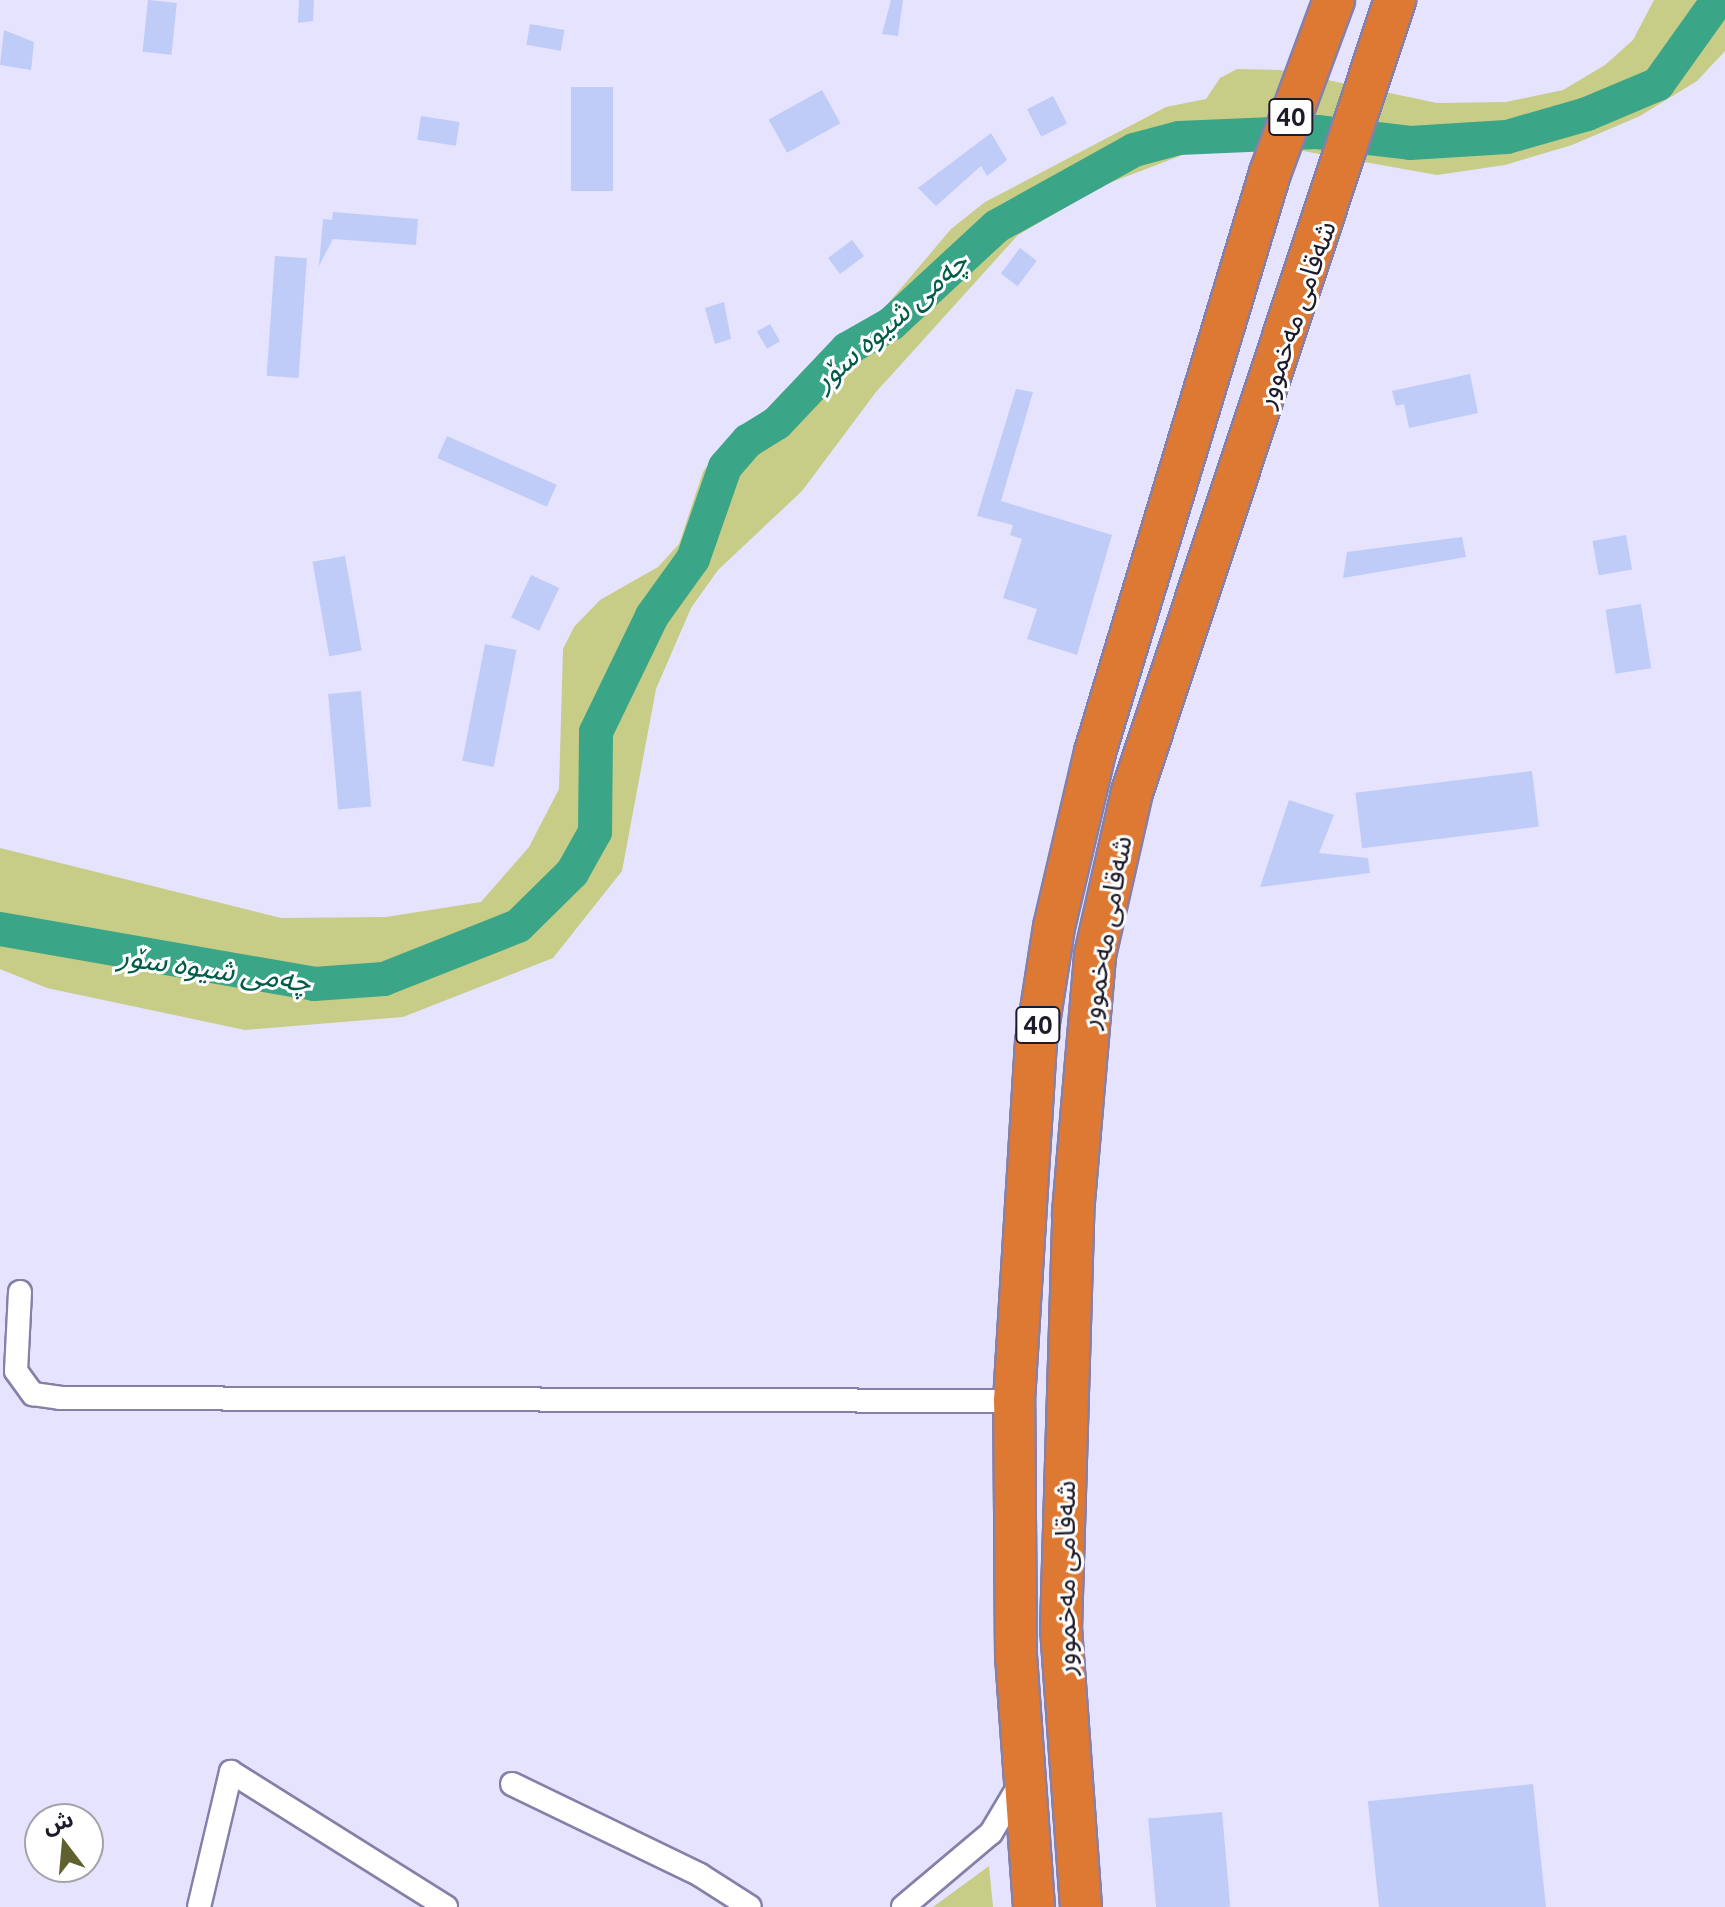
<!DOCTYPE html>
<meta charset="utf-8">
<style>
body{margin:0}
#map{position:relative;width:1725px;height:1907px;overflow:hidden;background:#e6e3fe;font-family:Ubuntu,"Noto Sans Arabic",sans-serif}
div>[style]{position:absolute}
.green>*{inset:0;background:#c7cc87}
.river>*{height:34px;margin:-17px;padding:0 17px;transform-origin:17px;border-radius:17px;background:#3ba588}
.building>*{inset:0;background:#bfccf7;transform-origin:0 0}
.roads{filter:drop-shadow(2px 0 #8680a9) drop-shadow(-2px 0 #8680a9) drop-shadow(0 2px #8680a9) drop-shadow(0 -2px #8680a9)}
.street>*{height:22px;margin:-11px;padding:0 11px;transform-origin:11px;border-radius:11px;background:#fff}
.highway>*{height:40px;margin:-20px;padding:0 20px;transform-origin:20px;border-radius:20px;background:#de7934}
span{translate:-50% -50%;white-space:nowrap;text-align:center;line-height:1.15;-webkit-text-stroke:6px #fff;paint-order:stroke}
.shield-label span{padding:2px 6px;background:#fff;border:2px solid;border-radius:6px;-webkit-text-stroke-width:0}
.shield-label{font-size:26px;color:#1d1a2a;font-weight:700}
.street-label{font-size:28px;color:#1d1a2a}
.water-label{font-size:30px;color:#025c48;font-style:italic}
.north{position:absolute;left:24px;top:1803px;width:80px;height:80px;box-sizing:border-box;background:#fff;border:2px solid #a5a3aa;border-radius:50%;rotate:344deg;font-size:22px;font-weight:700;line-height:32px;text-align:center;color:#1d1a2a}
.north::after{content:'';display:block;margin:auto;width:28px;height:36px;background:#5f612f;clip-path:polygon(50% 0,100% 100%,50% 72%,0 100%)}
</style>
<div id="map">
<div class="green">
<div style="clip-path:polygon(1654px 0,1725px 0,1725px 51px,1697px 81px,1640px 116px,1572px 145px,1505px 165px,1437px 175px,1303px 151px,1234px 144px,1201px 148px,1104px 185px,1018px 235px,876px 392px,802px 491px,718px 570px,691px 608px,656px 689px,622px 871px,553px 958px,403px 1017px,245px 1030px,47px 988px,0 969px,0 848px,281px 918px,386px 917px,481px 902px,529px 847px,559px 789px,563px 649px,574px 627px,600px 600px,658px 567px,679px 544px,703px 472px,724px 443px,752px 424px,806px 368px,875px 319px,951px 229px,985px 202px,1166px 107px,1206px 99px,1220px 78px,1237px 69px,1280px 70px,1437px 103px,1506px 102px,1563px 90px,1605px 65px,1633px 40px)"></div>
<div style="clip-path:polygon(989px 1866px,993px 1907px,933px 1907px)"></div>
</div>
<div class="river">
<div style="left:0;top:929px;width:319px;rotate:9.9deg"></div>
<div style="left:314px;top:984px;width:70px;rotate:-4.1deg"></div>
<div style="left:384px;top:979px;width:144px;rotate:-21.6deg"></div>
<div style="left:518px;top:926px;width:76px;rotate:-44.5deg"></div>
<div style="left:572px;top:873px;width:47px;rotate:-60.7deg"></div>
<div style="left:595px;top:832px;width:100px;rotate:-89.4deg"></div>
<div style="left:596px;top:732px;width:129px;rotate:-64.2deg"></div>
<div style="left:652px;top:616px;width:70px;rotate:-54.3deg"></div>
<div style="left:693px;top:559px;width:97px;rotate:-70.8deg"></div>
<div style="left:725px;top:467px;width:35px;rotate:-49deg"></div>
<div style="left:748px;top:441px;width:34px;rotate:-32deg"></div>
<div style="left:777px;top:423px;width:102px;rotate:-46.6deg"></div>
<div style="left:847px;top:349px;width:51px;rotate:-29.6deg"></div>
<div style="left:891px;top:324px;width:144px;rotate:-42.8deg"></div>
<div style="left:997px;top:226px;width:157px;rotate:-29deg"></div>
<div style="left:1134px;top:150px;width:47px;rotate:-14.9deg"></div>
<div style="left:1179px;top:138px;width:138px;rotate:-2.5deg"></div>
<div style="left:1317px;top:132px;width:94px;rotate:6.7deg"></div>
<div style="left:1410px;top:143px;width:97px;rotate:-3.5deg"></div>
<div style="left:1507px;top:137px;width:83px;rotate:-16deg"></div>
<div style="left:1587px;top:114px;width:77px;rotate:-22.9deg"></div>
<div style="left:1658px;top:84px;width:103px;rotate:-54.5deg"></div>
</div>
<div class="building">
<div style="left:148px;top:0;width:29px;height:52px;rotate:6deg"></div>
<div style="clip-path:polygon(299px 0,314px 0,313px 21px,298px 23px)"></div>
<div style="clip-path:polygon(891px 0,903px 0,898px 36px,882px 34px)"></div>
<div style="left:530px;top:24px;width:35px;height:21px;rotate:10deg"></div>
<div style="clip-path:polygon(4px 30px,34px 42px,31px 70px,0 65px)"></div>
<div style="left:613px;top:87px;width:104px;height:42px;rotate:90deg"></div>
<div style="left:822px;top:90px;width:38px;height:61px;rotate:61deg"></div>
<div style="left:1053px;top:96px;width:31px;height:29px;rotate:63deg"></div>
<div style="left:421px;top:116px;width:39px;height:24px;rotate:9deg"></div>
<div style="clip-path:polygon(991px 133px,1007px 160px,987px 176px,981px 166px,936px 206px,918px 188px)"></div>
<div style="clip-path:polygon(333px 212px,418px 219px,416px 245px,333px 239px,319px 266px,323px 219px,332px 220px)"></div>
<div style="left:852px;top:240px;width:20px;height:30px;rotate:53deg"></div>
<div style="left:1020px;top:248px;width:21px;height:32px;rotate:37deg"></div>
<div style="left:275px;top:256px;width:32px;height:120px;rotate:4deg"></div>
<div style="clip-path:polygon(724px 302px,731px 339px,715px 344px,705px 308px)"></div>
<div style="left:770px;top:324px;width:20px;height:15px;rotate:60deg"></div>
<div style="clip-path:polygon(1470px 374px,1478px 413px,1409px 428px,1404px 404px,1396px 406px,1392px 391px)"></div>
<div style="clip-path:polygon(1016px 389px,1033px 392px,1001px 501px,1112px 535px,1077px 655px,1027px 639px,1037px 609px,1003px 598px,1022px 539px,1010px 535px,1013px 525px,977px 516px)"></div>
<div style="left:447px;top:436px;width:120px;height:24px;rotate:24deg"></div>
<div style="left:1626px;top:535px;width:35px;height:34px;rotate:80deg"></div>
<div style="clip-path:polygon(1462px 537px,1466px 557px,1343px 578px,1347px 552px)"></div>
<div style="left:345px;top:556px;width:96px;height:33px;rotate:80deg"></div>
<div style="left:531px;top:575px;width:31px;height:47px;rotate:25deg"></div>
<div style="left:1641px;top:604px;width:65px;height:36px;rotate:81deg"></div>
<div style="left:485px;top:644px;width:32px;height:119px;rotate:11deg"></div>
<div style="left:361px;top:691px;width:116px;height:33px;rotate:85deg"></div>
<div style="left:1532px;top:771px;width:56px;height:178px;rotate:83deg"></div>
<div style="clip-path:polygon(1289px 800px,1334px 815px,1319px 853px,1368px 858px,1370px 873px,1260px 887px)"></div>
<div style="left:1533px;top:1784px;width:124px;height:166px;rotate:84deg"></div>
<div style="left:1222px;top:1812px;width:95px;height:74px;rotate:85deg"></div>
</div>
<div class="roads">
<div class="street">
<div style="left:20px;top:1292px;width:79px;rotate:92.9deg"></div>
<div style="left:16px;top:1371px;width:29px;rotate:54deg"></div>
<div style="left:33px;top:1394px;width:27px;rotate:8deg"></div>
<div style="left:60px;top:1398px;width:954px;rotate:0.18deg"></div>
<div style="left:512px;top:1784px;width:209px;rotate:25.8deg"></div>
<div style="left:700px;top:1875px;width:59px;rotate:32.6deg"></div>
<div style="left:199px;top:1907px;width:139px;rotate:-76.7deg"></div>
<div style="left:231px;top:1772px;width:254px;rotate:32.1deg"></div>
<div style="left:903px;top:1907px;width:115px;rotate:-40.1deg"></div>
<div style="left:991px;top:1833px;width:55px;rotate:-59.2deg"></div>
</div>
<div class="highway">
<div style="left:1034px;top:1907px;width:251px;rotate:-94.1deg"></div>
<div style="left:1016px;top:1657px;width:256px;rotate:-90.4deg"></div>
<div style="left:1014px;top:1401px;width:360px;rotate:-86.5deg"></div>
<div style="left:1036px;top:1042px;width:116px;rotate:-81.1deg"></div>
<div style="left:1054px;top:927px;width:180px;rotate:-76.8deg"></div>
<div style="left:1095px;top:752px;width:605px;rotate:-73.18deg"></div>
<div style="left:1270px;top:173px;width:184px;rotate:-69.7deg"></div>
<div style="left:1081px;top:1907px;width:279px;rotate:-94.1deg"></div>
<div style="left:1061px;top:1629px;width:416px;rotate:-88.3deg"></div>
<div style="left:1073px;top:1213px;width:259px;rotate:-85.1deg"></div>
<div style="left:1095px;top:955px;width:167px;rotate:-77.2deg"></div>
<div style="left:1132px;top:792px;width:835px;rotate:-71.63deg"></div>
</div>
</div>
<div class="shield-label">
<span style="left:1291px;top:117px">40</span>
<span style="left:1038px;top:1025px">40</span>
</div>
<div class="street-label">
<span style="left:1295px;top:314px;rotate:-71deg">شەقامی مەخموور</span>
<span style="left:1105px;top:932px;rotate:-80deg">شەقامی مەخموور</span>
<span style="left:1065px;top:1578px;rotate:-90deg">شەقامی مەخموور</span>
</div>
<div class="water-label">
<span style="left:890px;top:320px;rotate:-41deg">چەمی شیوە سۆر</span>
<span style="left:215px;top:968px;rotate:8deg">چەمی شیوە سۆر</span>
</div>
<div class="north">ش</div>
</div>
